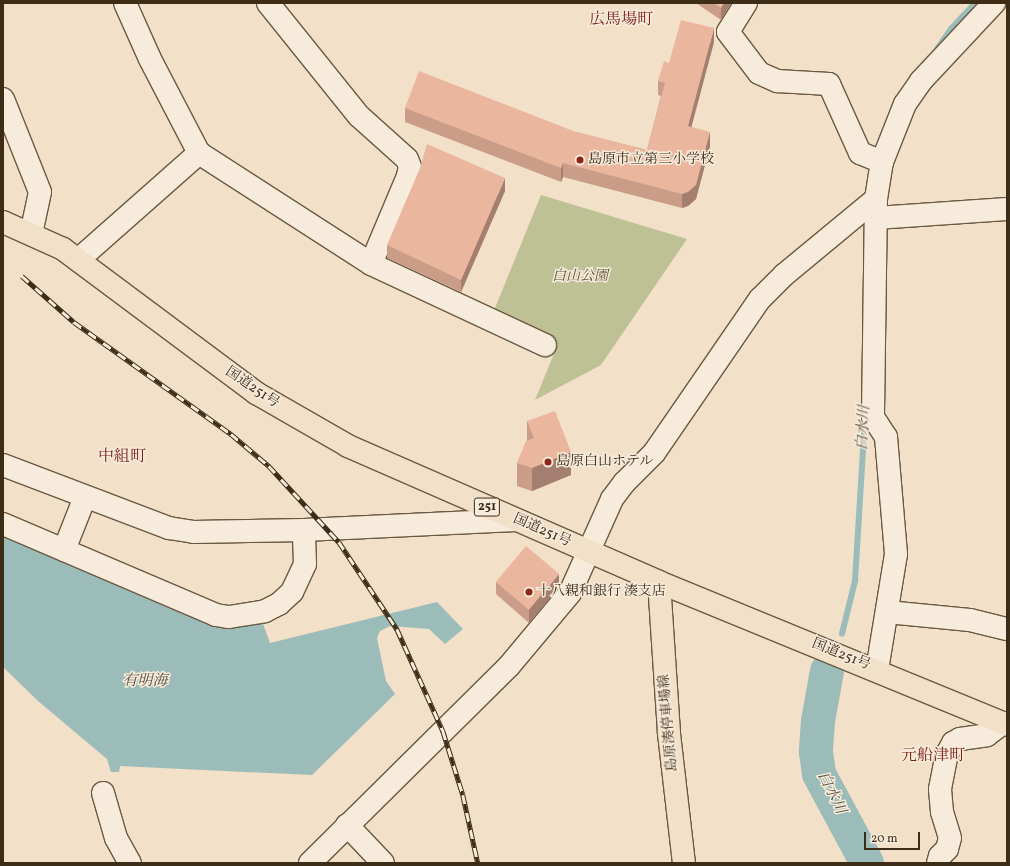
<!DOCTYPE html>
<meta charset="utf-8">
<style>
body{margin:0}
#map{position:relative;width:1010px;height:866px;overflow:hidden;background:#f2e0c8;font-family:Vollkorn,"Noto Serif JP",serif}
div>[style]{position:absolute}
.green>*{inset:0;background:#bec194}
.water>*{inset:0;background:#9cbcba}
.stream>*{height:5.5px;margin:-2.75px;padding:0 2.75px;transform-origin:2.75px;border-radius:2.75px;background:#9cbcba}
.river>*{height:34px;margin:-17px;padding:0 17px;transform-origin:17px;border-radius:17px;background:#9cbcba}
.roads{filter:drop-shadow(1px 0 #6a5942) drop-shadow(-1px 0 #6a5942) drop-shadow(0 1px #6a5942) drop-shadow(0 -1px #6a5942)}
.minor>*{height:22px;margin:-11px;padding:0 11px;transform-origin:11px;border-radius:11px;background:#f7ebdb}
.major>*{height:22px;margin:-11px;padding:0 11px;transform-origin:11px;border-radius:11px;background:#f2e0c8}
.highway>*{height:22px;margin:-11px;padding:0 11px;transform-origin:11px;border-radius:11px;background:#f2e0c8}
.rail>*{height:4.5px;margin-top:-2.25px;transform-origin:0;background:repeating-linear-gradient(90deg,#f7ebdb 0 9px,#3d2c16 0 18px);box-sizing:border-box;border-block:1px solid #3d2c16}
.wall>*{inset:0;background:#ca9d88}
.shaded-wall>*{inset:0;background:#a47f6f}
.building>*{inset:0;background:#ebb69e;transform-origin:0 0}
.dots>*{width:11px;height:11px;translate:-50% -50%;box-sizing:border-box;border:2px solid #f7ebdb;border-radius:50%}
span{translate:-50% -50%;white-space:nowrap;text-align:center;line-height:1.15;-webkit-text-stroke:3px #f7ebdb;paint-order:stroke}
.shield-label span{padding:1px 3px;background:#f7ebdb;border:1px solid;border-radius:3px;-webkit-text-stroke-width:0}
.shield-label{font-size:13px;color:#3d2c16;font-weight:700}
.poi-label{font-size:14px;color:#3d2c16}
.left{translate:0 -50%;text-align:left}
.park-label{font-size:14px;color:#5d5136;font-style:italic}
.street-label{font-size:14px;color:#3d2c16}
.water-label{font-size:15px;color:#55503f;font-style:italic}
.quarter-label{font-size:16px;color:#7a1f14}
.frame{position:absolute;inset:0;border:4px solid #3d2c16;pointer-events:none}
.scale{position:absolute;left:864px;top:832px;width:56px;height:18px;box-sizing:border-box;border:2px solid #3d2c16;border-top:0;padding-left:5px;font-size:12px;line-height:14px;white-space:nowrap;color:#3d2c16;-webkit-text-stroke:3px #f7ebdb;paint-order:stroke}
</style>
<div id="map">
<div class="green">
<div style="clip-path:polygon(541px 195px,687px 239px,601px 365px,535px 400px,558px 344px,493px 313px)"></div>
</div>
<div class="water">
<div style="clip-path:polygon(3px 528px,262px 621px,270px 643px,437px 602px,463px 629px,445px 644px,429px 629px,390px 626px,380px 631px,377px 638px,386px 681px,395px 694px,312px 775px,120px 766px,119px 772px,111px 772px,107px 759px,38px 701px,3px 667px)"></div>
</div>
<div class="stream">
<div style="left:935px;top:52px;width:28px;rotate:-55deg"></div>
<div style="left:951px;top:29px;width:35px;rotate:-47deg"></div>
<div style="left:842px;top:634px;width:55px;rotate:-76.2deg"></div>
<div style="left:855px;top:581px;width:162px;rotate:-86.5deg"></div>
</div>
<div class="river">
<div style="left:827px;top:671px;width:51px;rotate:100.2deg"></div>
<div style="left:818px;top:721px;width:31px;rotate:94deg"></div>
<div style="left:816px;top:752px;width:22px;rotate:82deg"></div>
<div style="left:819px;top:774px;width:101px;rotate:61.7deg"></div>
</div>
<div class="roads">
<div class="minor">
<div style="left:125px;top:3px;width:61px;rotate:65.9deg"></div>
<div style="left:150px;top:59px;width:106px;rotate:62.5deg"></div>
<div style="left:199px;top:153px;width:205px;rotate:32.8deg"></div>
<div style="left:371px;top:264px;width:192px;rotate:25deg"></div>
<div style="left:268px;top:3px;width:145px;rotate:51.2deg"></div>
<div style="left:359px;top:116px;width:64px;rotate:41.9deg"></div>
<div style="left:407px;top:159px;width:9px;rotate:69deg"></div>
<div style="left:410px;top:167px;width:9px;rotate:103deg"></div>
<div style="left:408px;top:176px;width:95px;rotate:112.8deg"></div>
<div style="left:746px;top:3px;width:34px;rotate:122deg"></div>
<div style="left:728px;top:32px;width:51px;rotate:52.9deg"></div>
<div style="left:759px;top:73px;width:20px;rotate:24deg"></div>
<div style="left:777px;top:81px;width:52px;rotate:3.3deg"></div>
<div style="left:829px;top:84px;width:76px;rotate:65.8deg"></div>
<div style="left:860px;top:153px;width:24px;rotate:22deg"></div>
<div style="left:3px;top:99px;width:100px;rotate:68.3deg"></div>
<div style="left:40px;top:192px;width:43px;rotate:102.1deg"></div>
<div style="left:876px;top:199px;width:218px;rotate:90.8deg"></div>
<div style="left:873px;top:417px;width:24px;rotate:57deg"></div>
<div style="left:886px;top:437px;width:117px;rotate:85.1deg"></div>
<div style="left:896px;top:554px;width:118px;rotate:99.3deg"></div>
<div style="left:876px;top:218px;width:131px;rotate:-3.9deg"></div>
<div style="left:78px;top:260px;width:162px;rotate:-41.5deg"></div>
<div style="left:3px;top:465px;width:178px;rotate:20.8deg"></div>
<div style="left:169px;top:528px;width:24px;rotate:9deg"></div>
<div style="left:193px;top:532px;width:111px;rotate:-1deg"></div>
<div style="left:304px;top:530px;width:212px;rotate:-2.7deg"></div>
<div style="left:3px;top:524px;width:232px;rotate:23.1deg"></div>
<div style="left:216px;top:615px;width:13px;rotate:9deg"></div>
<div style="left:229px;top:617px;width:36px;rotate:-9deg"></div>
<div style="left:265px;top:611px;width:16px;rotate:-27deg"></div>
<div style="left:279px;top:604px;width:18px;rotate:-43deg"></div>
<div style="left:292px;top:592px;width:31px;rotate:-65deg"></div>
<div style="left:305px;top:564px;width:34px;rotate:-92deg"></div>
<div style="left:64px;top:550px;width:57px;rotate:-68.4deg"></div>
<div style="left:887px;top:612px;width:83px;rotate:5.5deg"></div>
<div style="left:970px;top:620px;width:38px;rotate:14deg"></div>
<div style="left:103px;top:793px;width:47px;rotate:73.9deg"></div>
<div style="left:116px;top:838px;width:29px;rotate:61deg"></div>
<div style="left:347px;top:825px;width:52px;rotate:46.5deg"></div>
<div style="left:310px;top:863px;width:280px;rotate:-44.7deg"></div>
<div style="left:509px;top:666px;width:95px;rotate:-50.1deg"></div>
<div style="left:570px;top:593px;width:103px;rotate:-65.9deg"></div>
<div style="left:612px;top:499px;width:21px;rotate:-53deg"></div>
<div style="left:625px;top:482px;width:41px;rotate:-45deg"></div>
<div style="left:654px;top:453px;width:187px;rotate:-55.5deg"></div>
<div style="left:760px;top:299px;width:34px;rotate:-45deg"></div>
<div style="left:784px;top:275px;width:119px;rotate:-39.6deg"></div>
<div style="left:876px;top:199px;width:37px;rotate:-81deg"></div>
<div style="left:882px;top:162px;width:62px;rotate:-68.4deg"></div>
<div style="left:905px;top:104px;width:28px;rotate:-55deg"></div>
<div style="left:921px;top:81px;width:107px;rotate:-46.9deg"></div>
<div style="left:938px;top:863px;width:7px;rotate:-74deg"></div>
<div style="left:940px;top:856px;width:10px;rotate:-45deg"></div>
<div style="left:947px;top:849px;width:11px;rotate:-75deg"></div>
<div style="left:950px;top:838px;width:27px;rotate:-107deg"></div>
<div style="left:942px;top:812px;width:23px;rotate:-95deg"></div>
<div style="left:940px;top:789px;width:36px;rotate:-79deg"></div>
<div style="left:947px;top:754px;width:13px;rotate:-61deg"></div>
<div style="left:953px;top:743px;width:8px;rotate:-30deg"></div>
<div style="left:960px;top:739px;width:27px;rotate:-8deg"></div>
<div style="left:987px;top:735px;width:20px;rotate:-37deg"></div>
</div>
<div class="major">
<div style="left:659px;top:582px;width:152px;rotate:86.2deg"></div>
<div style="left:669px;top:734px;width:130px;rotate:83.4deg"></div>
</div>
<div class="highway">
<div style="left:3px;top:222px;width:66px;rotate:24.2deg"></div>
<div style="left:63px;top:249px;width:241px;rotate:36.7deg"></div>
<div style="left:256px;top:393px;width:106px;rotate:29.9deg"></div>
<div style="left:348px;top:446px;width:339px;rotate:23.6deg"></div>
<div style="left:659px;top:582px;width:376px;rotate:22.3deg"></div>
</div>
</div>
<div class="rail">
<div style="left:22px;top:276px;width:69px;rotate:41.5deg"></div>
<div style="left:74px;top:322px;width:193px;rotate:35.5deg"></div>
<div style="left:231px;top:434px;width:50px;rotate:40.1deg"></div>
<div style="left:269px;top:466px;width:103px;rotate:47.4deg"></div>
<div style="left:339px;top:542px;width:105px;rotate:56.3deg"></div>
<div style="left:397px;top:629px;width:112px;rotate:65.7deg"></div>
<div style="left:443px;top:731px;width:67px;rotate:72.6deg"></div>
<div style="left:463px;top:795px;width:70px;rotate:77.6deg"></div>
</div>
<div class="wall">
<div style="clip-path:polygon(696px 3px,731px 3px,721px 20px)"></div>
<div style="clip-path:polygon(714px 42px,691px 126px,710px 146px,696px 199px,688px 206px,682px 208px,563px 177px,561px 182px,405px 122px,405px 108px,576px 132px,647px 150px,661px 96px,658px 95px,658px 81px,669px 63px)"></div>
<div style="clip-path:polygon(505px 191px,461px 292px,387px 258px,387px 245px)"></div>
<div style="clip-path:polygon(527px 421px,571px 475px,532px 491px,517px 486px,517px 463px,527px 440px)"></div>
<div style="clip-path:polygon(496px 582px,559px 587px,529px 623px,496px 594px)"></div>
</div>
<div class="shaded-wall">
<div style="clip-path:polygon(724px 3px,731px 3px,721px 20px,721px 8px)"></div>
<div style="clip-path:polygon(714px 28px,714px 42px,688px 140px,688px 126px)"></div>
<div style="clip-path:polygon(710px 132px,710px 146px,696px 199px,688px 206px,682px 208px,682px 194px)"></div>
<div style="clip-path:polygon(563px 163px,563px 177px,561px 182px,561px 168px)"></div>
<div style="clip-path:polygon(505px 178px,505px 191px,461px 292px,461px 280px)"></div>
<div style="clip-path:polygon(571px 452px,571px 475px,532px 491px,532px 468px)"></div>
<div style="clip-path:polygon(559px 574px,559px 587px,529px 623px,529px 610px)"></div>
</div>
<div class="building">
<div style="clip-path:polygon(714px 3px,724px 3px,721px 8px)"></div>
<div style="clip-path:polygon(681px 20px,714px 28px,688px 126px,710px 132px,696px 185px,688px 192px,682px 194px,563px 163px,561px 168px,405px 108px,419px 71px,576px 132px,647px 150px,665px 83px,658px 81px,664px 61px,669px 63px)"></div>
<div style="clip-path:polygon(427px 144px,505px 178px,461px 280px,387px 245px,420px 168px)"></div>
<div style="clip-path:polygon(555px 411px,571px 452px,532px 468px,517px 463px,526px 441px,534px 438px,527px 421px)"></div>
<div style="left:526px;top:546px;width:43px;height:47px;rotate:40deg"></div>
</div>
<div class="dots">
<div style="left:580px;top:160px;background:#8f2418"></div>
<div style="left:548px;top:462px;background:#8f2418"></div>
<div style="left:529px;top:592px;background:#8f2418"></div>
</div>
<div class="shield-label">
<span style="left:487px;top:507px">251</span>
</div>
<div class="poi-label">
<span class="left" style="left:588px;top:160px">島原市立第三小学校</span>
<span class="left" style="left:556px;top:462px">島原白山ホテル</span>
<span class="left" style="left:537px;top:592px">十八親和銀行 湊支店</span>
</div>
<div class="park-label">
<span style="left:580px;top:277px">白山公園</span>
</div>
<div class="street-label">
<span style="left:252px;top:388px;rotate:34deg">国道251号</span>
<span style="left:542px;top:531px;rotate:24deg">国道251号</span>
<span style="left:841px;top:655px;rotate:22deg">国道251号</span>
<span style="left:669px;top:723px;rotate:-95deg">島原湊停車場線</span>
</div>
<div class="water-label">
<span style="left:864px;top:428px;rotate:-87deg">白水川</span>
<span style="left:145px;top:682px">有明海</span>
<span style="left:831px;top:793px;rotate:64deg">白水川</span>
</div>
<div class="quarter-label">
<span style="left:621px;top:20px">広馬場町</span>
<span style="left:122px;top:457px">中組町</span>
<span style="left:933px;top:756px">元船津町</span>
</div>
<div class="frame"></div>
<div class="scale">20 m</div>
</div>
